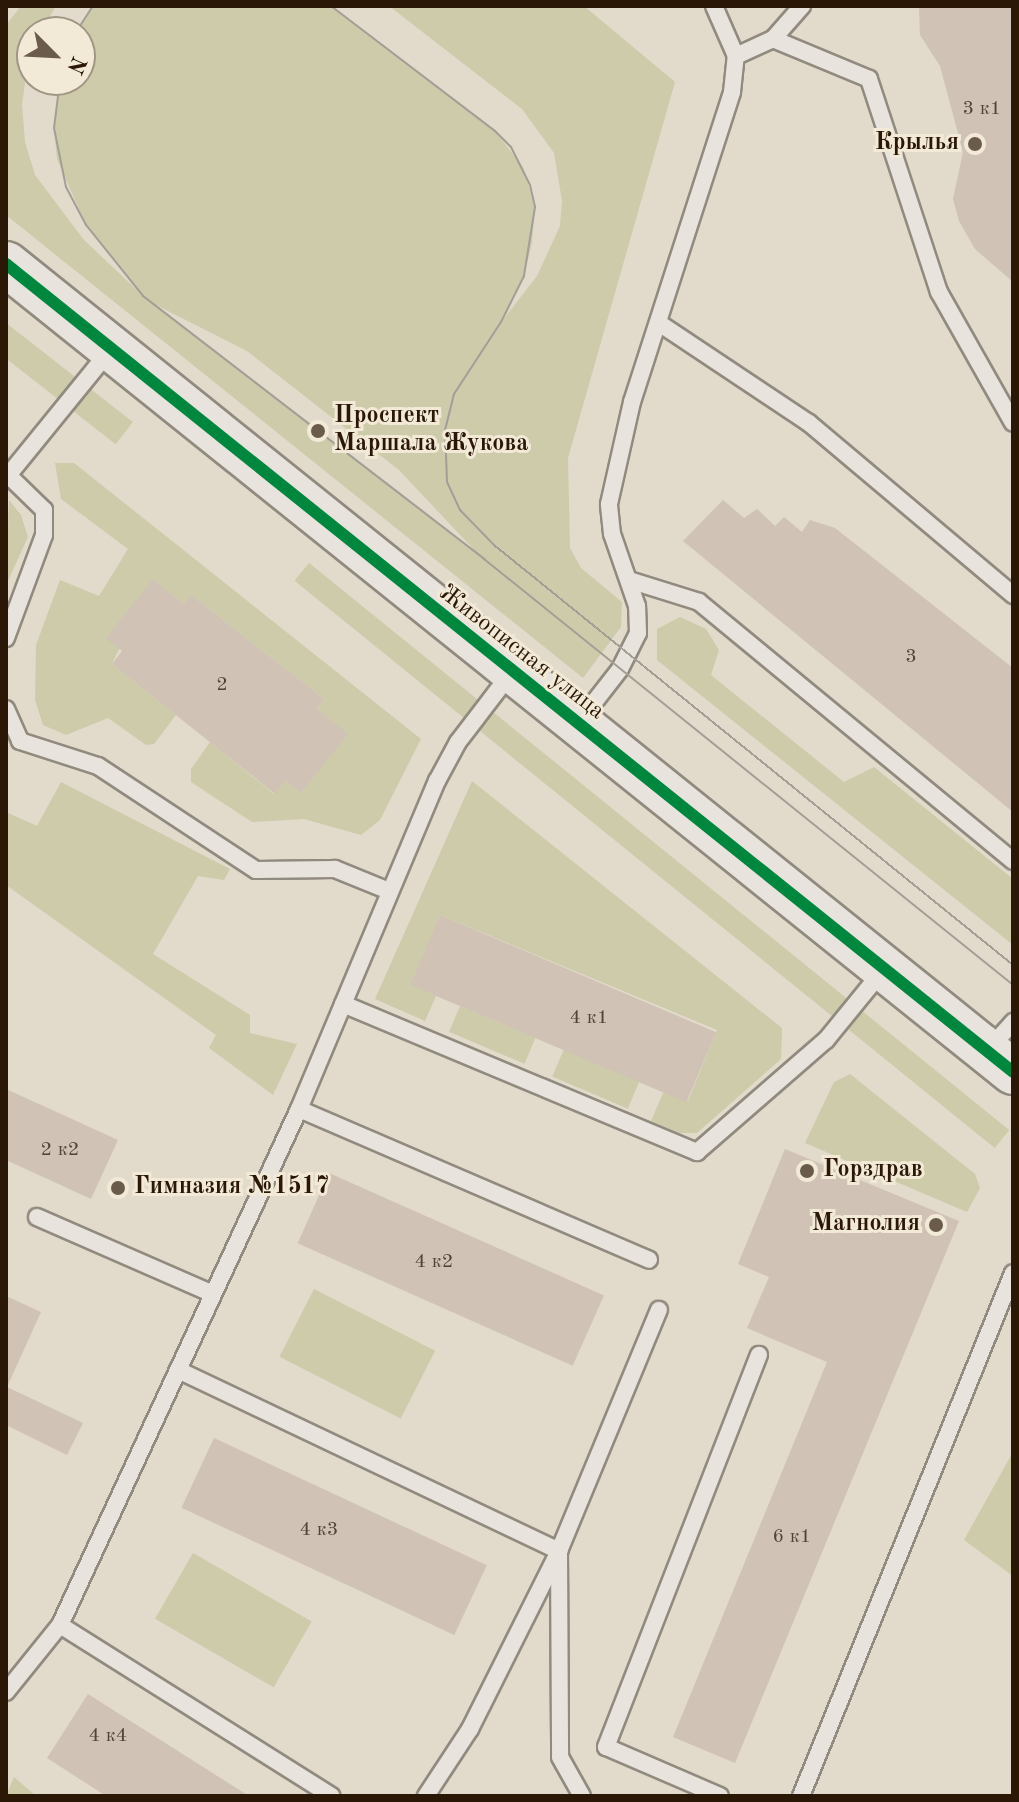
<!DOCTYPE html>
<meta charset="utf-8">
<style>
body{margin:0}
#map{position:relative;width:1019px;height:1802px;overflow:hidden;background:#e2dacb;font-family:"Old Standard TT",serif}
div>[style]{position:absolute}
.green>*{inset:0;background:#cdcbaa;transform-origin:0 0}
.building>*{inset:0;background:#d0c2b5;transform-origin:0 0}
.roads{filter:drop-shadow(2px 0 #918a7f) drop-shadow(-2px 0 #918a7f) drop-shadow(0 2px #918a7f) drop-shadow(0 -2px #918a7f)}
.lane>*{height:16px;margin:-8px;padding:0 8px;transform-origin:8px;border-radius:8px;background:#e8e4dd}
.secondary>*{height:44px;margin:-22px;padding:0 22px;transform-origin:22px;border-radius:22px;background:#e8e4dd}
.tram>*{height:2px;margin:-1px;padding:0 1px;transform-origin:1px;border-radius:1px;background:#a39e96}
.cycleway>*{height:12px;margin:-6px;padding:0 6px;transform-origin:6px;border-radius:6px;background:#00873e}
.dots>*{width:22px;height:22px;translate:-50% -50%;box-sizing:border-box;border:4px solid #f2e9d7;border-radius:50%}
span{translate:-50% -50%;white-space:nowrap;text-align:center;line-height:1.15;-webkit-text-stroke:6px #f2e9d7;paint-order:stroke}
.number-label{font-size:20px;color:#544333}
.number-label span{-webkit-text-stroke-width:0}
.poi-label{font-size:24px;color:#2a1706;font-weight:700}
.right{translate:-100% -50%;text-align:right}
.left{translate:0 -50%;text-align:left}
.street-label{font-size:24px;color:#2a1706}
.frame{position:absolute;inset:0;border:8px solid #2a1706;pointer-events:none}
.north{position:absolute;left:16px;top:16px;width:80px;height:80px;box-sizing:border-box;background:#f2e9d7;border:2px solid #a29583;border-radius:50%;rotate:114deg;font-size:22px;font-weight:700;line-height:32px;text-align:center;color:#2a1706}
.north::after{content:'';display:block;margin:auto;width:28px;height:36px;background:#6a5b4b;clip-path:polygon(50% 0,100% 100%,50% 72%,0 100%)}
</style>
<div id="map">
<div class="green">
<div style="clip-path:polygon(evenodd,21px 6px,56px 6px,40px 32px,32px 32px,22px 105px,25px 142px,35px 175px,84px 240px,137px 290px,86px 225px,57px 159px,54px 128px,60px 80px,80px 80px,76px 32px,93px 6px,331px 6px,495px 131px,523px 167px,535px 207px,532px 243px,524px 276px,505px 317px,537px 276px,560px 226px,562px 201px,554px 153px,522px 109px,389px 6px,584px 6px,675px 82px,568px 458px,570px 548px,581px 568px,622px 602px,621px 627px,583px 678px,6px 215px,6px 25px,21px 6px,156px 305px,247px 351px,399px 470px,478px 554px,156px 305px)"></div>
<div style="left:6px;top:323px;width:161px;height:28px;rotate:38deg"></div>
<div style="clip-path:polygon(55px 463px,74px 463px,421px 739px,380px 820px,361px 835px,304px 819px,252px 822px,191px 782px,191px 769px,210px 742px,274px 794px,285px 781px,301px 793px,347px 734px,317px 709px,324px 699px,191px 595px,184px 604px,153px 579px,112px 664px,176px 715px,154px 744px,146px 745px,108px 718px,66px 735px,43px 725px,35px 700px,36px 645px,60px 580px,99px 596px,128px 549px,61px 499px)"></div>
<div style="clip-path:polygon(9px 500px,21px 515px,28px 537px,6px 585px)"></div>
<div style="left:309px;top:563px;width:901px;height:23px;rotate:39deg"></div>
<div style="clip-path:polygon(680px 617px,706px 629px,719px 650px,711px 675px,844px 782px,874px 767px,1013px 879px,1013px 945px,657px 660px,657px 629px)"></div>
<div style="clip-path:polygon(472px 781px,782px 1028px,781px 1059px,697px 1133px,679px 1133px,651px 1121px,664px 1091px,688px 1101px,717px 1030px,440px 915px,411px 985px,436px 996px,425px 1021px,375px 999px)"></div>
<div style="clip-path:polygon(61px 782px,230px 869px,224px 880px,198px 876px,153px 954px,250px 1015px,250px 1033px,297px 1044px,273px 1095px,209px 1048px,216px 1035px,6px 885px,6px 812px,37px 826px)"></div>
<div style="left:460px;top:1006px;width:82px;height:28px;rotate:23deg"></div>
<div style="left:564px;top:1049px;width:82px;height:30px;rotate:23deg"></div>
<div style="clip-path:polygon(850px 1074px,975px 1174px,980px 1188px,967px 1212px,805px 1143px,834px 1082px)"></div>
<div style="left:314px;top:1289px;width:136px;height:76px;rotate:27deg"></div>
<div style="clip-path:polygon(1013px 1452px,1013px 1576px,964px 1540px)"></div>
<div style="left:193px;top:1553px;width:137px;height:76px;rotate:30deg"></div>
<div style="clip-path:polygon(14px 1777px,36px 1796px,6px 1796px)"></div>
</div>
<div class="building">
<div style="clip-path:polygon(919px 6px,1013px 6px,1013px 282px,975px 249px,959px 221px,953px 199px,963px 152px,940px 66px,920px 35px)"></div>
<div style="clip-path:polygon(723px 500px,744px 518px,757px 509px,775px 526px,784px 517px,802px 532px,810px 520px,835px 528px,1013px 668px,1013px 812px,683px 541px)"></div>
<div style="clip-path:polygon(153px 579px,184px 604px,191px 595px,324px 699px,317px 709px,348px 734px,301px 793px,285px 781px,275px 794px,112px 664px,122px 651px,106px 638px)"></div>
<div style="left:440px;top:915px;width:300px;height:76px;rotate:23deg"></div>
<div style="clip-path:polygon(6px 1089px,118px 1140px,91px 1199px,6px 1160px)"></div>
<div style="clip-path:polygon(785px 1149px,959px 1221px,735px 1763px,673px 1737px,827px 1362px,747px 1328px,769px 1277px,738px 1264px)"></div>
<div style="left:329px;top:1173px;width:301px;height:77px;rotate:24deg"></div>
<div style="clip-path:polygon(6px 1296px,41px 1312px,7px 1387px,83px 1423px,67px 1455px,6px 1425px)"></div>
<div style="left:214px;top:1438px;width:301px;height:77px;rotate:25deg"></div>
<div style="clip-path:polygon(88px 1694px,121px 1715px,249px 1796px,106px 1796px,47px 1758px)"></div>
</div>
<div class="roads">
<div class="lane">
<div style="left:714px;top:6px;width:55px;rotate:66.3deg"></div>
<div style="left:773px;top:39px;width:104px;rotate:22.6deg"></div>
<div style="left:869px;top:79px;width:224px;rotate:71.8deg"></div>
<div style="left:939px;top:292px;width:150px;rotate:60.5deg"></div>
<div style="left:659px;top:323px;width:180px;rotate:33.7deg"></div>
<div style="left:809px;top:423px;width:267px;rotate:40.1deg"></div>
<div style="left:6px;top:473px;width:53px;rotate:44.2deg"></div>
<div style="left:44px;top:510px;width:25px;rotate:90deg"></div>
<div style="left:44px;top:535px;width:110px;rotate:110.3deg"></div>
<div style="left:6px;top:478px;width:166px;rotate:-50.9deg"></div>
<div style="left:629px;top:580px;width:73px;rotate:17.4deg"></div>
<div style="left:699px;top:602px;width:407px;rotate:39.5deg"></div>
<div style="left:6px;top:709px;width:35px;rotate:66deg"></div>
<div style="left:20px;top:741px;width:82px;rotate:17.8deg"></div>
<div style="left:98px;top:766px;width:189px;rotate:33.4deg"></div>
<div style="left:256px;top:870px;width:79px;rotate:-0.7deg"></div>
<div style="left:335px;top:869px;width:58px;rotate:22.2deg"></div>
<div style="left:578px;top:723px;width:68px;rotate:-52.1deg"></div>
<div style="left:620px;top:669px;width:40px;rotate:-63.4deg"></div>
<div style="left:638px;top:633px;width:27px;rotate:-92deg"></div>
<div style="left:637px;top:606px;width:76px;rotate:-109.1deg"></div>
<div style="left:612px;top:534px;width:30px;rotate:-96deg"></div>
<div style="left:609px;top:504px;width:105px;rotate:-77.3deg"></div>
<div style="left:632px;top:402px;width:326px;rotate:-72.1deg"></div>
<div style="left:732px;top:92px;width:36px;rotate:-84deg"></div>
<div style="left:736px;top:56px;width:41px;rotate:-24.7deg"></div>
<div style="left:773px;top:39px;width:44px;rotate:-48.7deg"></div>
<div style="left:343px;top:1004px;width:384px;rotate:22.7deg"></div>
<div style="left:697px;top:1152px;width:171px;rotate:-41deg"></div>
<div style="left:826px;top:1040px;width:92px;rotate:-50.8deg"></div>
<div style="left:988px;top:1050px;width:38px;rotate:-48deg"></div>
<div style="left:299px;top:1109px;width:381px;rotate:23.3deg"></div>
<div style="left:37px;top:1217px;width:192px;rotate:23.6deg"></div>
<div style="left:178px;top:1370px;width:422px;rotate:25.4deg"></div>
<div style="left:559px;top:1551px;width:206px;rotate:89.7deg"></div>
<div style="left:560px;top:1757px;width:45px;rotate:60.6deg"></div>
<div style="left:60px;top:1625px;width:321px;rotate:32.2deg"></div>
<div style="left:6px;top:1692px;width:86px;rotate:-51.1deg"></div>
<div style="left:60px;top:1625px;width:569px;rotate:-65.15deg"></div>
<div style="left:299px;top:1109px;width:356px;rotate:-67.2deg"></div>
<div style="left:437px;top:781px;width:44px;rotate:-61.7deg"></div>
<div style="left:458px;top:742px;width:87px;rotate:-52.5deg"></div>
<div style="left:426px;top:1796px;width:80px;rotate:-56.7deg"></div>
<div style="left:470px;top:1729px;width:199px;rotate:-63.4deg"></div>
<div style="left:559px;top:1551px;width:261px;rotate:-67.5deg"></div>
<div style="left:720px;top:1796px;width:124px;rotate:-156.7deg"></div>
<div style="left:606px;top:1747px;width:421px;rotate:-68.7deg"></div>
<div style="left:801px;top:1796px;width:564px;rotate:-67.93deg"></div>
</div>
<div class="secondary">
<div style="left:6px;top:264px;width:1291px;rotate:38.74deg"></div>
</div>
</div>
<div class="tram">
<div style="left:331px;top:6px;width:206px;rotate:37.3deg"></div>
<div style="left:495px;top:131px;width:23px;rotate:45deg"></div>
<div style="left:511px;top:147px;width:42px;rotate:63.4deg"></div>
<div style="left:530px;top:185px;width:23px;rotate:77deg"></div>
<div style="left:535px;top:207px;width:70px;rotate:99.1deg"></div>
<div style="left:524px;top:276px;width:51px;rotate:116.6deg"></div>
<div style="left:501px;top:322px;width:86px;rotate:123.1deg"></div>
<div style="left:454px;top:394px;width:36px;rotate:104deg"></div>
<div style="left:445px;top:429px;width:53px;rotate:87.8deg"></div>
<div style="left:447px;top:482px;width:31px;rotate:65deg"></div>
<div style="left:460px;top:510px;width:49px;rotate:45.8deg"></div>
<div style="left:494px;top:545px;width:668px;rotate:38.98deg"></div>
<div style="left:76px;top:32px;width:31px;rotate:-57deg"></div>
<div style="left:60px;top:80px;width:48px;rotate:97.1deg"></div>
<div style="left:54px;top:128px;width:60px;rotate:78.5deg"></div>
<div style="left:66px;top:187px;width:43px;rotate:62.2deg"></div>
<div style="left:86px;top:225px;width:91px;rotate:51.2deg"></div>
<div style="left:143px;top:296px;width:431px;rotate:37.6deg"></div>
<div style="left:484px;top:559px;width:679px;rotate:38.84deg"></div>
</div>
<div class="cycleway">
<div style="left:6px;top:264px;width:1291px;rotate:38.74deg"></div>
</div>
<div class="dots">
<div style="left:975px;top:144px;background:#6a5b4b"></div>
<div style="left:318px;top:431px;background:#6a5b4b"></div>
<div style="left:807px;top:1171px;background:#6a5b4b"></div>
<div style="left:118px;top:1188px;background:#6a5b4b"></div>
<div style="left:936px;top:1225px;background:#6a5b4b"></div>
</div>
<div class="number-label">
<span style="left:982px;top:109px">3 к1</span>
<span style="left:911px;top:657px">3</span>
<span style="left:222px;top:685px">2</span>
<span style="left:589px;top:1018px">4 к1</span>
<span style="left:60px;top:1150px">2 к2</span>
<span style="left:434px;top:1262px">4 к2</span>
<span style="left:319px;top:1530px">4 к3</span>
<span style="left:792px;top:1537px">6 к1</span>
<span style="left:108px;top:1736px">4 к4</span>
</div>
<div class="poi-label">
<span class="right" style="left:959px;top:144px">Крылья</span>
<span class="left" style="left:334px;top:431px">Проспект<br>Маршала Жукова</span>
<span class="left" style="left:823px;top:1171px">Горздрав</span>
<span class="left" style="left:134px;top:1188px">Гимназия №1517</span>
<span class="right" style="left:920px;top:1225px">Магнолия</span>
</div>
<div class="street-label">
<span style="left:521px;top:653px;rotate:38deg">Живописная улица</span>
</div>
<div class="frame"></div>
<div class="north">N</div>
</div>
